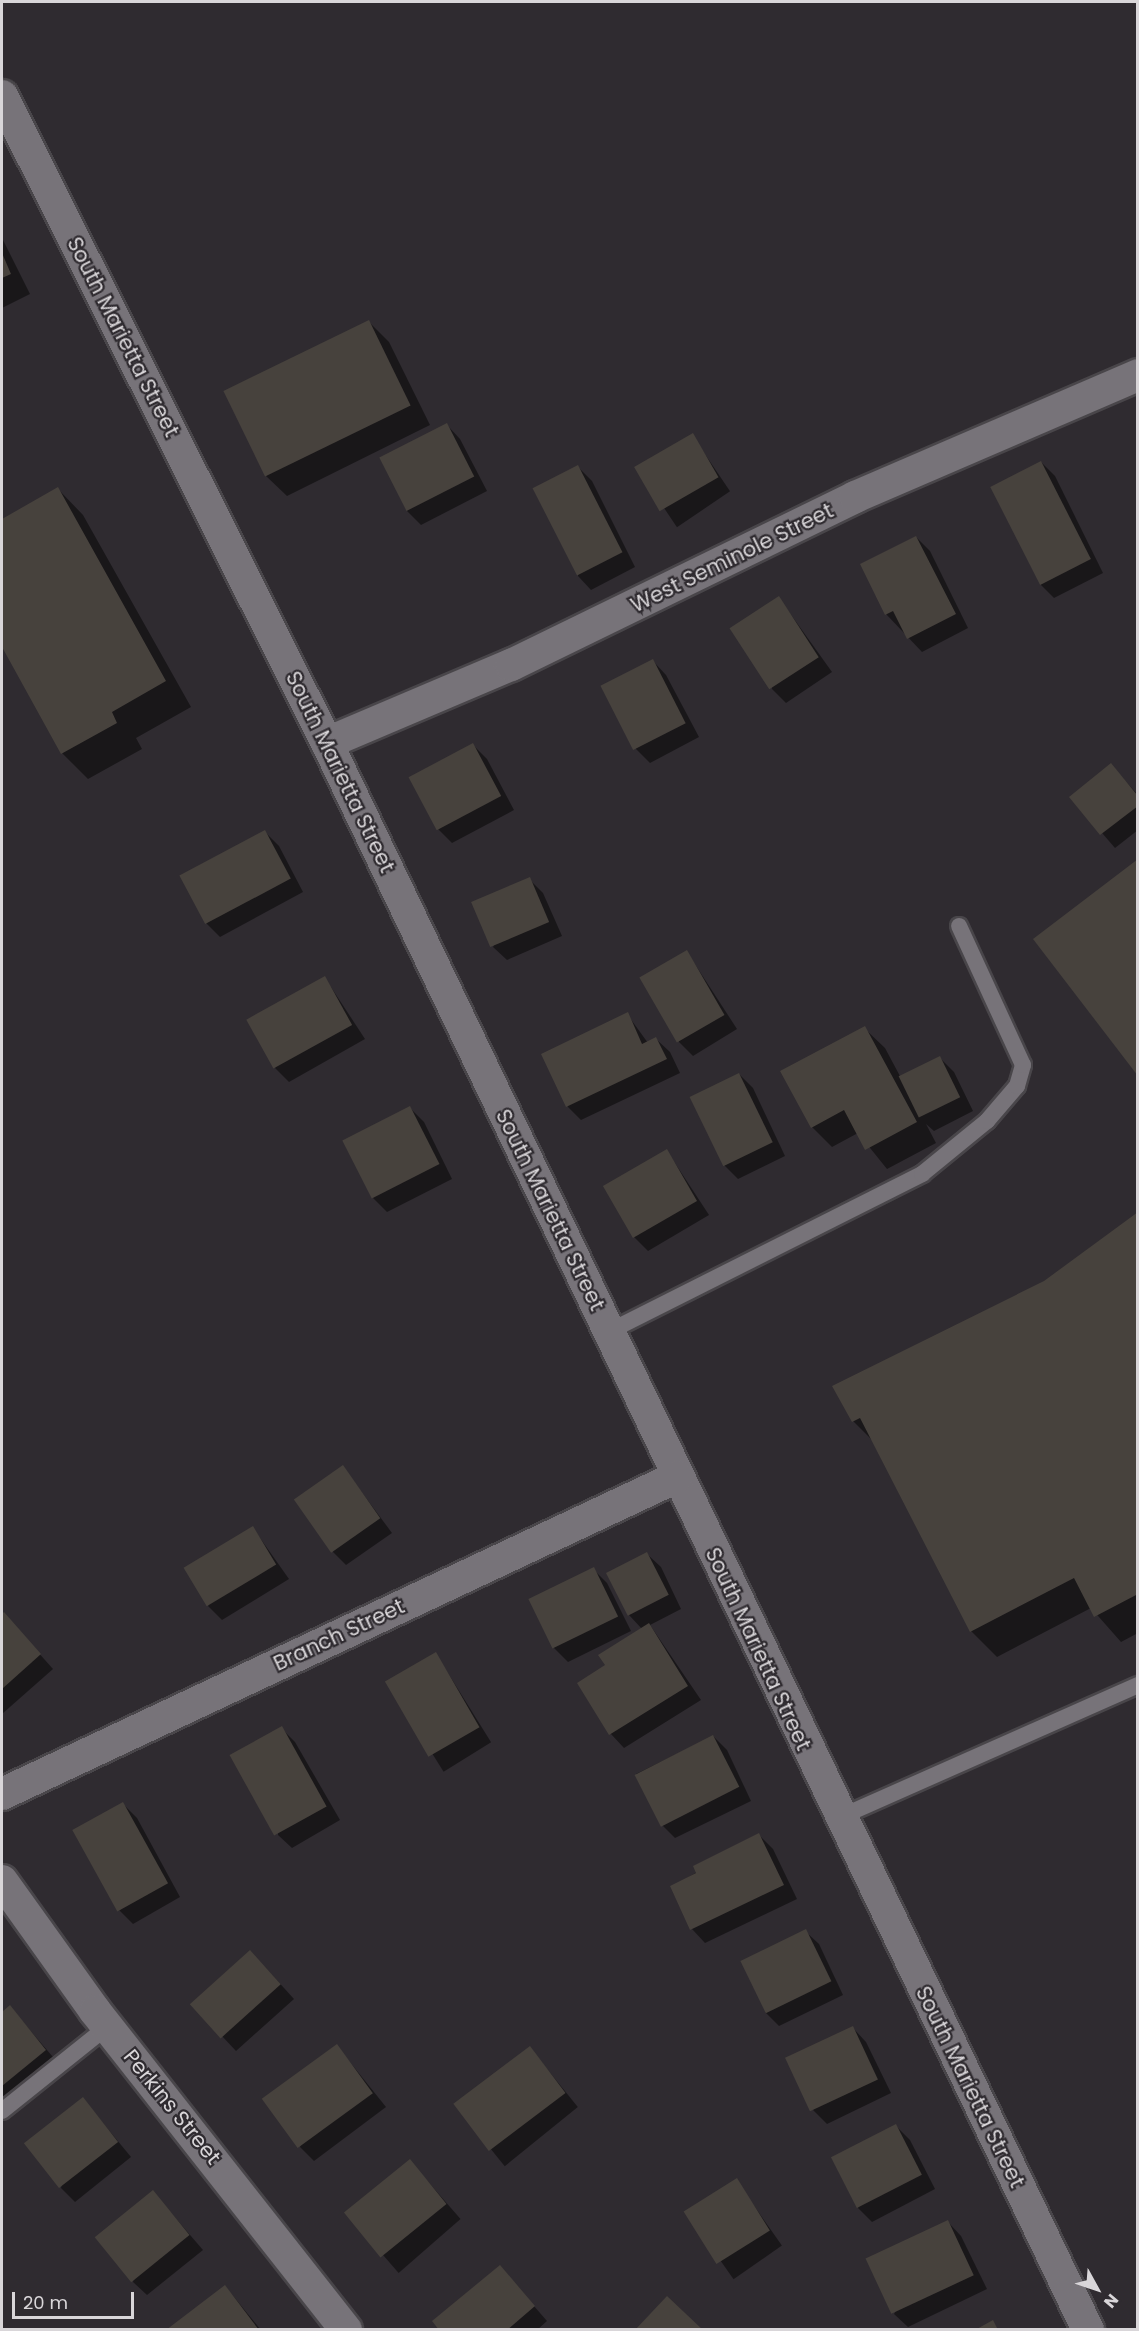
<!DOCTYPE html>
<style>
body{margin:0}
#map{position:relative;width:1139px;height:2331px;overflow:hidden;background:#2f2b30;font-family:Poppins,sans-serif}
div>[style]{position:absolute}
.shadow>*{inset:0;background:#0007;transform-origin:0 0}
.building>*{inset:0;background:#47423d;transform-origin:0 0}
.roads{filter:drop-shadow(2px 0 #49464a) drop-shadow(-2px 0 #49464a) drop-shadow(0 2px #49464a) drop-shadow(0 -2px #49464a)}
.lane>*{height:16px;margin:-8px;padding:0 8px;transform-origin:8px;border-radius:8px;background:#777379}
.street>*{height:32px;margin:-16px;padding:0 16px;transform-origin:16px;border-radius:16px;background:#777379}
span{translate:-50% -50%;white-space:nowrap;text-align:center;line-height:1.15;-webkit-text-stroke:4.5px #2f2b30;paint-order:stroke}
.street-label{font-size:21px;color:#d9d6d9}
.frame{position:absolute;inset:0;border:3px solid #d9d6d9;pointer-events:none}
.north{position:absolute;left:1067px;top:2259px;width:60px;height:60px;-webkit-text-stroke:4px #2f2b30;paint-order:stroke;rotate:130deg;font-size:16px;font-weight:700;line-height:24px;text-align:center;color:#d9d6d9}
.north::after{content:'';display:block;margin:auto;width:21px;height:27px;background:#d9d6d9;clip-path:polygon(50% 0,100% 100%,50% 72%,0 100%)}
.scale{position:absolute;left:12px;top:2292px;width:122px;height:27px;box-sizing:border-box;border:3px solid #d9d6d9;border-top:0;padding-left:8px;font-size:18px;line-height:21px;white-space:nowrap;color:#d9d6d9;-webkit-text-stroke:4px #2f2b30;paint-order:stroke}
</style>
<div id="map">
<div class="shadow">
<div style="clip-path:polygon(2px 238px,30px 294px,2px 308px)"></div>
<div style="clip-path:polygon(369px 322px,389px 342px,430px 425px,287px 496px,266px 476px)"></div>
<div style="clip-path:polygon(447px 425px,460px 439px,487px 491px,421px 525px,407px 511px)"></div>
<div style="left:692px;top:435px;width:68px;height:64px;rotate:56deg"></div>
<div style="clip-path:polygon(1041px 462px,1055px 476px,1103px 573px,1054px 598px,1040px 584px)"></div>
<div style="clip-path:polygon(578px 467px,592px 481px,635px 567px,591px 590px,578px 576px)"></div>
<div style="clip-path:polygon(58px 489px,83px 515px,191px 707px,136px 738px,142px 749px,88px 779px,62px 753px,2px 644px,2px 521px)"></div>
<div style="clip-path:polygon(916px 537px,930px 551px,968px 628px,922px 652px,886px 614px)"></div>
<div style="clip-path:polygon(779px 598px,832px 672px,786px 703px,772px 689px)"></div>
<div style="clip-path:polygon(653px 661px,666px 675px,699px 737px,650px 763px,636px 749px)"></div>
<div style="clip-path:polygon(473px 745px,487px 759px,514px 810px,452px 843px,438px 829px)"></div>
<div style="clip-path:polygon(1111px 765px,1138px 795px,1138px 830px,1115px 848px,1071px 797px)"></div>
<div style="clip-path:polygon(265px 832px,279px 846px,303px 892px,220px 937px,206px 923px)"></div>
<div style="clip-path:polygon(529px 879px,543px 893px,562px 936px,507px 960px,493px 947px)"></div>
<div style="clip-path:polygon(687px 952px,737px 1029px,693px 1056px,679px 1042px)"></div>
<div style="clip-path:polygon(325px 978px,365px 1039px,289px 1082px,275px 1068px)"></div>
<div style="clip-path:polygon(627px 1014px,648px 1043px,656px 1039px,670px 1052px,680px 1073px,581px 1120px,568px 1107px,543px 1055px)"></div>
<div style="clip-path:polygon(864px 1028px,885px 1048px,901px 1078px,940px 1058px,954px 1072px,973px 1111px,934px 1131px,926px 1124px,936px 1143px,887px 1169px,858px 1133px,832px 1147px,812px 1127px)"></div>
<div style="clip-path:polygon(739px 1074px,753px 1088px,785px 1156px,738px 1179px,724px 1165px)"></div>
<div style="clip-path:polygon(410px 1108px,424px 1122px,452px 1179px,387px 1212px,373px 1198px)"></div>
<div style="clip-path:polygon(667px 1151px,709px 1215px,648px 1251px,634px 1237px)"></div>
<div style="clip-path:polygon(1138px 1214px,1138px 1633px,1121px 1642px,1091px 1608px,997px 1657px,971px 1631px,874px 1442px,853px 1421px)"></div>
<div style="clip-path:polygon(343px 1467px,392px 1533px,346px 1565px,333px 1552px)"></div>
<div style="clip-path:polygon(253px 1528px,289px 1579px,222px 1620px,208px 1606px)"></div>
<div style="clip-path:polygon(647px 1554px,661px 1567px,681px 1609px,650px 1625px,701px 1700px,624px 1748px,611px 1734px,607px 1666px,642px 1629px,629px 1615px)"></div>
<div style="clip-path:polygon(593px 1569px,607px 1583px,631px 1631px,568px 1662px,554px 1648px,531px 1600px)"></div>
<div style="clip-path:polygon(4px 1614px,53px 1669px,2px 1714px,2px 1616px)"></div>
<div style="left:436px;top:1654px;width:104px;height:56px;rotate:58deg"></div>
<div style="clip-path:polygon(281px 1728px,295px 1742px,340px 1820px,292px 1848px,278px 1835px)"></div>
<div style="clip-path:polygon(713px 1736px,727px 1750px,751px 1801px,675px 1838px,661px 1824px,636px 1774px)"></div>
<div style="clip-path:polygon(123px 1804px,137px 1818px,180px 1897px,133px 1924px,119px 1910px)"></div>
<div style="clip-path:polygon(759px 1835px,773px 1849px,797px 1899px,705px 1943px,692px 1929px,672px 1887px)"></div>
<div style="clip-path:polygon(805px 1931px,819px 1944px,843px 1995px,779px 2026px,765px 2012px)"></div>
<div style="clip-path:polygon(264px 1966px,294px 1999px,236px 2051px,193px 2005px)"></div>
<div style="clip-path:polygon(10px 2007px,59px 2064px,2px 2107px,2px 2014px)"></div>
<div style="clip-path:polygon(853px 2028px,866px 2042px,891px 2093px,827px 2124px,813px 2110px)"></div>
<div style="clip-path:polygon(337px 2046px,386px 2107px,314px 2161px,300px 2147px)"></div>
<div style="left:530px;top:2048px;width:76px;height:94px;rotate:51deg"></div>
<div style="clip-path:polygon(83px 2099px,131px 2157px,75px 2202px,61px 2188px)"></div>
<div style="clip-path:polygon(896px 2126px,910px 2140px,935px 2189px,872px 2222px,858px 2208px)"></div>
<div style="left:410px;top:2161px;width:77px;height:82px;rotate:49deg"></div>
<div style="left:736px;top:2180px;width:80px;height:59px;rotate:55deg"></div>
<div style="clip-path:polygon(153px 2192px,203px 2250px,147px 2295px,133px 2282px)"></div>
<div style="clip-path:polygon(948px 2222px,961px 2236px,987px 2289px,908px 2327px,894px 2314px)"></div>
<div style="clip-path:polygon(500px 2267px,547px 2321px,537px 2330px,441px 2330px)"></div>
<div style="clip-path:polygon(225px 2286px,261px 2330px,170px 2330px)"></div>
</div>
<div class="building">
<div style="clip-path:polygon(2px 253px,11px 274px,2px 278px)"></div>
<div style="left:369px;top:320px;width:95px;height:162px;rotate:64deg"></div>
<div style="left:447px;top:423px;width:60px;height:76px;rotate:63deg"></div>
<div style="left:693px;top:433px;width:51px;height:68px;rotate:60deg"></div>
<div style="left:1041px;top:461px;width:110px;height:57px;rotate:63deg"></div>
<div style="left:578px;top:465px;width:98px;height:51px;rotate:63deg"></div>
<div style="clip-path:polygon(58px 487px,166px 681px,112px 712px,117px 723px,61px 754px,2px 647px,2px 519px)"></div>
<div style="clip-path:polygon(916px 536px,956px 614px,907px 639px,893px 611px,885px 615px,860px 564px)"></div>
<div style="left:779px;top:596px;width:73px;height:59px;rotate:57deg"></div>
<div style="left:653px;top:659px;width:72px;height:59px;rotate:63deg"></div>
<div style="left:473px;top:743px;width:60px;height:73px;rotate:62deg"></div>
<div style="clip-path:polygon(1111px 763px,1138px 796px,1138px 806px,1100px 835px,1069px 797px)"></div>
<div style="left:265px;top:830px;width:55px;height:97px;rotate:62deg"></div>
<div style="clip-path:polygon(1138px 859px,1138px 1076px,1033px 939px)"></div>
<div style="left:530px;top:877px;width:49px;height:64px;rotate:67deg"></div>
<div style="left:687px;top:950px;width:75px;height:55px;rotate:60deg"></div>
<div style="left:325px;top:976px;width:56px;height:90px;rotate:61deg"></div>
<div style="clip-path:polygon(628px 1012px,642px 1044px,656px 1037px,667px 1059px,566px 1107px,541px 1054px)"></div>
<div style="clip-path:polygon(865px 1026px,917px 1122px,865px 1150px,844px 1110px,811px 1128px,780px 1071px)"></div>
<div style="left:940px;top:1056px;width:46px;height:46px;rotate:64deg"></div>
<div style="left:739px;top:1073px;width:77px;height:55px;rotate:64deg"></div>
<div style="left:410px;top:1106px;width:65px;height:76px;rotate:63deg"></div>
<div style="left:667px;top:1149px;width:60px;height:74px;rotate:60deg"></div>
<div style="clip-path:polygon(1138px 1212px,1138px 1594px,1094px 1617px,1074px 1578px,970px 1632px,860px 1418px,852px 1422px,832px 1386px,1044px 1281px)"></div>
<div style="left:343px;top:1465px;width:65px;height:60px;rotate:55deg"></div>
<div style="left:253px;top:1526px;width:45px;height:81px;rotate:59deg"></div>
<div style="left:647px;top:1552px;width:48px;height:46px;rotate:63deg"></div>
<div style="left:594px;top:1567px;width:55px;height:73px;rotate:64deg"></div>
<div style="clip-path:polygon(4px 1612px,41px 1654px,2px 1689px,2px 1614px)"></div>
<div style="clip-path:polygon(649px 1623px,688px 1686px,609px 1735px,577px 1683px,605px 1665px,598px 1655px)"></div>
<div style="left:436px;top:1652px;width:87px;height:59px;rotate:60deg"></div>
<div style="left:282px;top:1726px;width:92px;height:60px;rotate:61deg"></div>
<div style="left:713px;top:1735px;width:58px;height:88px;rotate:63deg"></div>
<div style="left:123px;top:1802px;width:93px;height:58px;rotate:61deg"></div>
<div style="clip-path:polygon(759px 1833px,784px 1885px,690px 1930px,670px 1886px,696px 1873px,693px 1866px)"></div>
<div style="left:806px;top:1929px;width:58px;height:73px;rotate:64deg"></div>
<div style="left:250px;top:1950px;width:46px;height:81px;rotate:48deg"></div>
<div style="clip-path:polygon(10px 2005px,46px 2050px,2px 2086px,2px 2012px)"></div>
<div style="left:853px;top:2026px;width:59px;height:75px;rotate:65deg"></div>
<div style="left:337px;top:2044px;width:61px;height:93px;rotate:54deg"></div>
<div style="left:530px;top:2046px;width:59px;height:96px;rotate:53deg"></div>
<div style="left:83px;top:2097px;width:57px;height:75px;rotate:52deg"></div>
<div style="left:896px;top:2124px;width:57px;height:73px;rotate:63deg"></div>
<div style="left:410px;top:2159px;width:58px;height:85px;rotate:51deg"></div>
<div style="left:737px;top:2178px;width:62px;height:63px;rotate:58deg"></div>
<div style="left:153px;top:2190px;width:58px;height:75px;rotate:51deg"></div>
<div style="left:948px;top:2220px;width:61px;height:91px;rotate:65deg"></div>
<div style="clip-path:polygon(500px 2265px,535px 2306px,507px 2330px,439px 2330px,432px 2321px)"></div>
<div style="clip-path:polygon(225px 2285px,259px 2330px,166px 2330px)"></div>
<div style="clip-path:polygon(667px 2296px,703px 2330px,635px 2330px)"></div>
<div style="clip-path:polygon(993px 2320px,998px 2330px,975px 2330px)"></div>
</div>
<div class="roads">
<div class="lane">
<div style="left:608px;top:1332px;width:352px;rotate:-26.7deg"></div>
<div style="left:922px;top:1174px;width:84px;rotate:-39.2deg"></div>
<div style="left:987px;top:1121px;width:46px;rotate:-49.4deg"></div>
<div style="left:1017px;top:1086px;width:22px;rotate:-74deg"></div>
<div style="left:1023px;top:1065px;width:153px;rotate:-114.7deg"></div>
<div style="left:838px;top:1818px;width:328px;rotate:-23.9deg"></div>
<div style="left:2px;top:2111px;width:136px;rotate:-38.7deg"></div>
</div>
<div class="street">
<div style="left:2px;top:96px;width:724px;rotate:63.33deg"></div>
<div style="left:327px;top:743px;width:1760px;rotate:64.38deg"></div>
<div style="left:327px;top:743px;width:200px;rotate:-23deg"></div>
<div style="left:511px;top:665px;width:383px;rotate:-26deg"></div>
<div style="left:855px;top:497px;width:308px;rotate:-23.3deg"></div>
<div style="left:2px;top:1794px;width:746px;rotate:-25.16deg"></div>
<div style="left:2px;top:1881px;width:160px;rotate:54.4deg"></div>
<div style="left:95px;top:2011px;width:406px;rotate:51.8deg"></div>
</div>
</div>
<div class="street-label">
<span style="left:123px;top:337px;rotate:63deg">South Marietta Street</span>
<span style="left:732px;top:558px;rotate:-26deg">West Seminole Street</span>
<span style="left:340px;top:772px;rotate:64deg">South Marietta Street</span>
<span style="left:550px;top:1210px;rotate:64deg">South Marietta Street</span>
<span style="left:339px;top:1635px;rotate:-25deg">Branch Street</span>
<span style="left:758px;top:1649px;rotate:65deg">South Marietta Street</span>
<span style="left:970px;top:2087px;rotate:64deg">South Marietta Street</span>
<span style="left:172px;top:2107px;rotate:51deg">Perkins Street</span>
</div>
<div class="frame"></div>
<div class="north">N</div>
<div class="scale">20 m</div>
</div>
